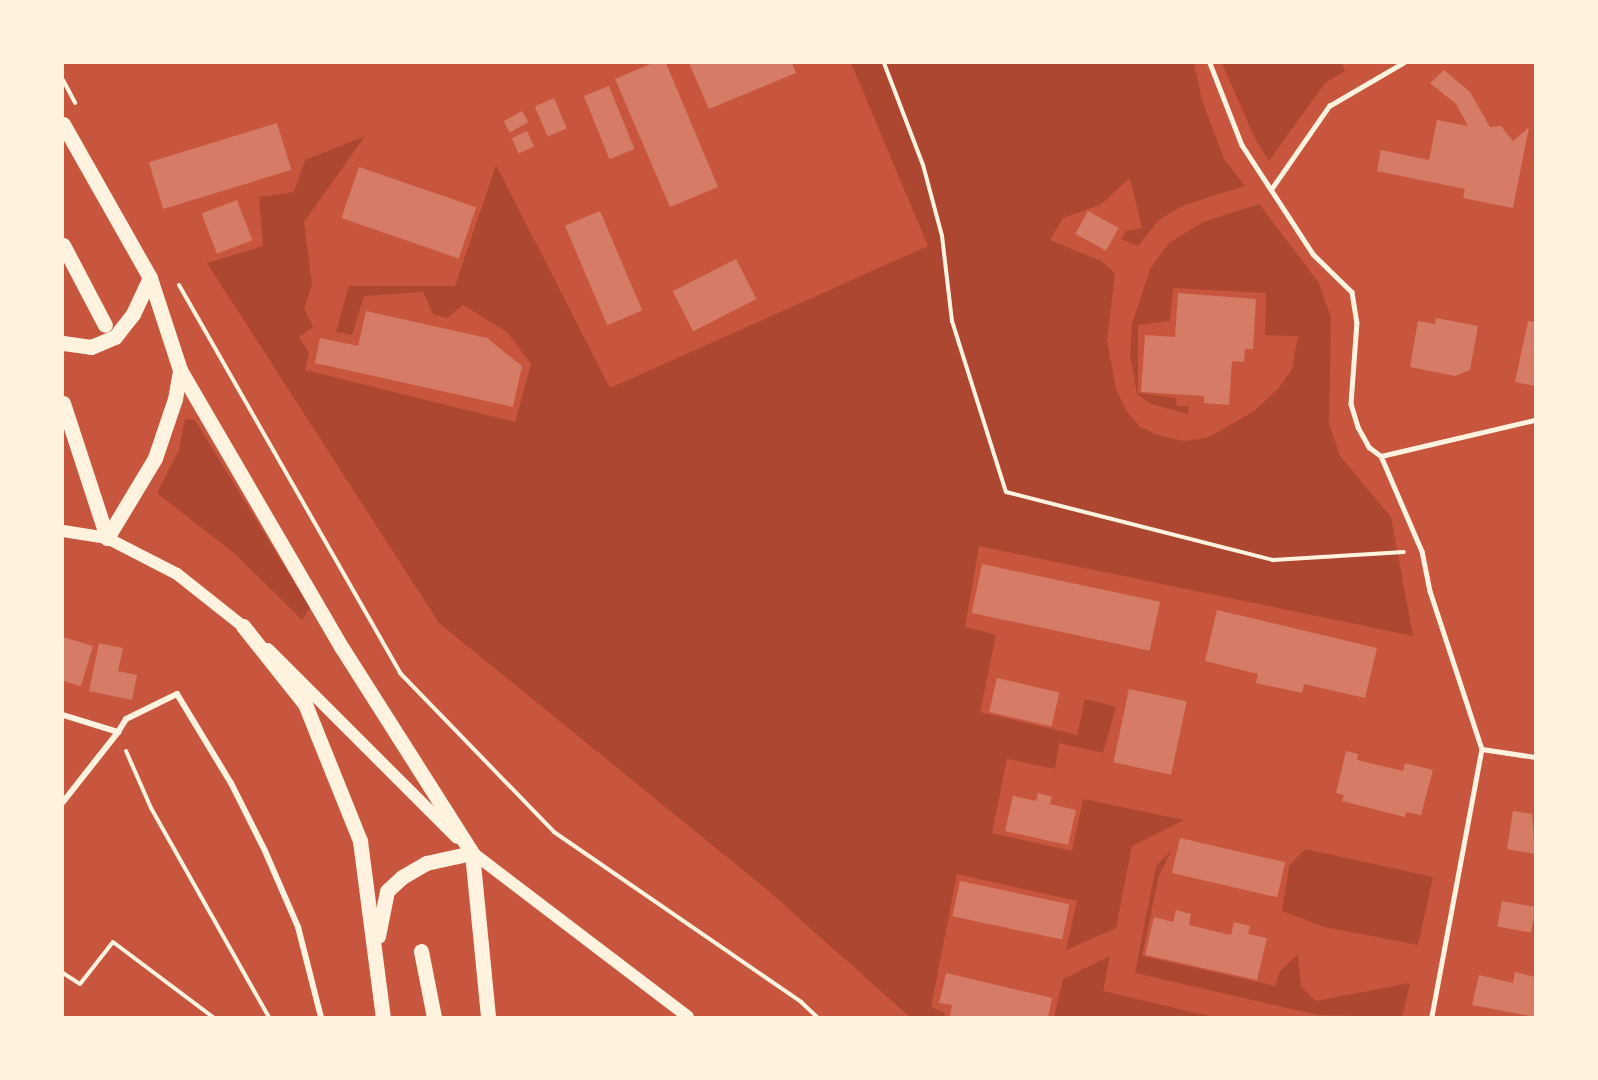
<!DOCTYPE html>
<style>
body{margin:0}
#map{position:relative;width:1598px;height:1080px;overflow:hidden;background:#c8553d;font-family:"Sofia Sans Condensed",sans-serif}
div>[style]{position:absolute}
.green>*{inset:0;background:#ae4732}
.building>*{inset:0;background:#d67c66;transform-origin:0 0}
.path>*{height:4px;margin:-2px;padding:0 2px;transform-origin:2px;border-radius:2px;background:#fff3e0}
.service>*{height:4.5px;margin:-2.25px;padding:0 2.25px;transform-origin:2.25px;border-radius:2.25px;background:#fff3e0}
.minor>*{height:6px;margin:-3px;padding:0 3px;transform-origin:3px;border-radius:3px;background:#fff3e0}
.secondary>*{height:12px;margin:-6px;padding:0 6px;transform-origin:6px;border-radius:6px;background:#fff3e0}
.primary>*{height:15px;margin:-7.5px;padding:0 7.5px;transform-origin:7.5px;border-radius:7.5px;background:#fff3e0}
span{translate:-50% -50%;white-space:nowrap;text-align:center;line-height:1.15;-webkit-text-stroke:4.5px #fff3e0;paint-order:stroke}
.frame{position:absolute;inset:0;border:64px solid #fff3e0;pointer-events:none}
</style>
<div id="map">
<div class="green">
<div style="clip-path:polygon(851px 63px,1194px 63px,1202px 100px,1224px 159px,1245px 186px,1184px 205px,1159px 220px,1138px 246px,1121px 239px,1126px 231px,1142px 228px,1130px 178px,1100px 205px,1063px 218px,1050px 240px,1101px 261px,1115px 273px,1107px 341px,1116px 389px,1127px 412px,1140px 427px,1161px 436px,1185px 441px,1209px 437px,1254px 411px,1279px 388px,1292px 369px,1298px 336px,1265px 335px,1266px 293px,1173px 288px,1170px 321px,1138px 325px,1138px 393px,1176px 398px,1177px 406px,1189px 406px,1188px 414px,1151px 404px,1137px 394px,1130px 356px,1132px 324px,1150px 269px,1169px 243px,1203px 222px,1259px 204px,1319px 283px,1331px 318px,1329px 423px,1340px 456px,1391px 517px,1413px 636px,979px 546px,965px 627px,996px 635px,980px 712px,1077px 735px,1085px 699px,1116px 707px,1103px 753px,1059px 743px,1055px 769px,1007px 759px,992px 833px,1072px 851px,1083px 799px,1184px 820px,1132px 846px,1116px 928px,1066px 950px,1077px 901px,957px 874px,931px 1007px,945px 1013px,944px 1017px,910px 1017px,765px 888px,439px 623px,207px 263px,263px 246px,259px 197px,294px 192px,305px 160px,365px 136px,304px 222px,312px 285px,304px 308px,313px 327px,299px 337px,309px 353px,305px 370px,515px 422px,531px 364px,507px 332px,463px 305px,447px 318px,433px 314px,423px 292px,364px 296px,352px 335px,336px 332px,349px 286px,455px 286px,496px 165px,610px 388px,928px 246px)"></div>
<div style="clip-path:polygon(1222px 63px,1342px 63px,1345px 71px,1325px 83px,1269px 161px,1254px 137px)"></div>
<div style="clip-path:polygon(185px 419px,195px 420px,310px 608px,302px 620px,235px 554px,157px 493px,179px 450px)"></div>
<div style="clip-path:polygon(1305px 849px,1433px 877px,1418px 945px,1325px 927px,1282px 911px,1289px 866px)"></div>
<div style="clip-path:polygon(1172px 850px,1159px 875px,1142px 956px,1275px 986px,1280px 971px,1298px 954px,1301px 987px,1316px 1001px,1410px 983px,1402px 1017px,1318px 1015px,1135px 973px,1156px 866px)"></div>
<div style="clip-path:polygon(1110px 956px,1103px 991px,1213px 1017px,1054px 1017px,1063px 979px)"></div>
</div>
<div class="building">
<div style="clip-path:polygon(653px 63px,666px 63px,718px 187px,670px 207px,615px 79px)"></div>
<div style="clip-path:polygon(689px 63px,792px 63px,796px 73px,709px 109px)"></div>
<div style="clip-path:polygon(1444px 70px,1470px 92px,1490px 127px,1501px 126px,1513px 141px,1529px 127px,1513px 208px,1463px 198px,1465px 189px,1377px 171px,1381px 150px,1429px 160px,1437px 120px,1468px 126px,1456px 104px,1430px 83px)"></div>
<div style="left:609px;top:86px;width:68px;height:27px;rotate:68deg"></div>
<div style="left:554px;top:98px;width:33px;height:21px;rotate:67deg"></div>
<div style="left:522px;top:111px;width:13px;height:21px;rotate:61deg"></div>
<div style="left:277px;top:123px;width:49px;height:134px;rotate:73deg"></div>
<div style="left:527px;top:131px;width:17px;height:17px;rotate:65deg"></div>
<div style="left:359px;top:167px;width:124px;height:54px;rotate:19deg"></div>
<div style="left:237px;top:200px;width:43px;height:38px;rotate:69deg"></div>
<div style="left:600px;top:211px;width:108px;height:38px;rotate:67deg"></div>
<div style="left:1088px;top:211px;width:35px;height:26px;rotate:29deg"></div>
<div style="left:736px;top:259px;width:45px;height:71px;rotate:63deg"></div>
<div style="clip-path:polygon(1178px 293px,1256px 299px,1253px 349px,1245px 349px,1244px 362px,1232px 361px,1229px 405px,1204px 403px,1204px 396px,1141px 392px,1145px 335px,1175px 337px)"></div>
<div style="clip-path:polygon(366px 311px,487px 338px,522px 366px,513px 407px,315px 363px,320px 338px,358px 346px)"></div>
<div style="clip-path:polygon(1436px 318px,1478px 326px,1470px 370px,1455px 376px,1410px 367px,1418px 321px,1435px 324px)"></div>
<div style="clip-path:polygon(1528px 321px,1535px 322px,1535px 386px,1515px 382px)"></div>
<div style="left:982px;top:564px;width:182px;height:50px;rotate:12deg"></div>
<div style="clip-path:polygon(1217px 610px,1377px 648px,1365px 698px,1304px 684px,1302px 693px,1256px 683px,1258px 674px,1205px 661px)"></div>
<div style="clip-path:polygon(63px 637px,93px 646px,81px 686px,63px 681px)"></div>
<div style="clip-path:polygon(99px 643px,123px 648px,118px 671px,137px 675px,132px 700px,89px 691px)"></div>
<div style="left:997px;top:678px;width:64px;height:35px;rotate:13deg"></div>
<div style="left:1129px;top:689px;width:59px;height:75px;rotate:12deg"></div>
<div style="clip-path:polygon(1346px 751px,1358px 754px,1357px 760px,1403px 771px,1405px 763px,1433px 770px,1421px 815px,1406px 812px,1405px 817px,1342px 801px,1344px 795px,1336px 793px)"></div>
<div style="clip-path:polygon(1038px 793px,1052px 797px,1050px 804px,1076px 810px,1068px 845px,1005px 831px,1013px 796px,1036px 801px)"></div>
<div style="clip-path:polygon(1513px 811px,1532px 814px,1535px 854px,1507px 849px)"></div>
<div style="left:1180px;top:838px;width:108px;height:36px;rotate:13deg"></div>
<div style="left:960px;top:881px;width:112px;height:36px;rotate:12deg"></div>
<div style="left:1502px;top:901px;width:34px;height:26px;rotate:10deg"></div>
<div style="clip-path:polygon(1176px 910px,1191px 914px,1189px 925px,1231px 935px,1234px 922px,1250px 926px,1248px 934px,1267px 938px,1257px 980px,1145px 955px,1154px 917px,1173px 922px)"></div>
<div style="clip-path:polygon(1515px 972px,1535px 977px,1535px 1017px,1472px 1005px,1479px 975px,1513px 983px)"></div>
<div style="clip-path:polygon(946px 973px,1052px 998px,1048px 1017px,950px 1017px,952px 1005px,939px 1003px)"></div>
</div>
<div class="path">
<div style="left:884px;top:63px;width:109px;rotate:69.1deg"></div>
<div style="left:923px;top:165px;width:73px;rotate:75deg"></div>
<div style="left:942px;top:236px;width:86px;rotate:83.3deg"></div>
<div style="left:952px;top:321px;width:179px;rotate:72.5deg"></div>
<div style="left:1006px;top:492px;width:276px;rotate:14.3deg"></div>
<div style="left:1273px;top:560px;width:131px;rotate:-3.5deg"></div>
<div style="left:63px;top:80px;width:26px;rotate:62deg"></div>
<div style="left:179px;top:285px;width:447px;rotate:60.3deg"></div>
<div style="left:400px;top:673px;width:221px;rotate:45.9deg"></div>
<div style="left:554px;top:832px;width:300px;rotate:34.5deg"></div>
<div style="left:801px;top:1002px;width:22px;rotate:43deg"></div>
<div style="left:126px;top:751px;width:62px;rotate:66.3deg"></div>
<div style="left:151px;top:808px;width:240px;rotate:60.6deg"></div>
<div style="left:63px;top:973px;width:20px;rotate:33deg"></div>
<div style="left:80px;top:984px;width:53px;rotate:-51.8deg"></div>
<div style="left:113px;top:942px;width:125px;rotate:36.9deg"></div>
</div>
<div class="service">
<div style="left:1210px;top:63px;width:88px;rotate:68.7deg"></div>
<div style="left:1242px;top:145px;width:130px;rotate:56.9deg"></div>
<div style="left:1313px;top:254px;width:54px;rotate:44.3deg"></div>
<div style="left:1352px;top:292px;width:30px;rotate:81deg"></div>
<div style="left:1357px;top:322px;width:82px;rotate:94.2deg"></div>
<div style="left:1351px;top:404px;width:24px;rotate:73deg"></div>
<div style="left:1358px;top:427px;width:23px;rotate:61deg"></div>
<div style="left:1369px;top:447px;width:15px;rotate:37deg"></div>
<div style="left:1381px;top:456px;width:103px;rotate:66.7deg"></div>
<div style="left:1422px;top:551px;width:41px;rotate:78.7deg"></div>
<div style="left:1430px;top:591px;width:166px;rotate:71.8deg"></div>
<div style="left:1482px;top:749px;width:273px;rotate:100.6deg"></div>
<div style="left:1272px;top:188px;width:100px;rotate:-55.2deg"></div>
<div style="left:1329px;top:106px;width:86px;rotate:-30.2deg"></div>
<div style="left:1381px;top:456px;width:158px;rotate:-13.2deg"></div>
<div style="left:1482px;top:749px;width:54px;rotate:8.6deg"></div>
</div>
<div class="minor">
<div style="left:63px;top:715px;width:58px;rotate:17.2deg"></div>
<div style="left:118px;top:732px;width:15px;rotate:-58deg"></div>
<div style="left:126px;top:719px;width:57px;rotate:-26.1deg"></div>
<div style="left:177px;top:694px;width:104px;rotate:58.8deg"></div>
<div style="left:231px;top:783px;width:76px;rotate:63.4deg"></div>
<div style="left:265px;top:851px;width:83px;rotate:66.5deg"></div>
<div style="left:298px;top:927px;width:93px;rotate:75.7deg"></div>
<div style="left:63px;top:802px;width:89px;rotate:-51.8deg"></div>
</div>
<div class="secondary">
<div style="left:63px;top:531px;width:45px;rotate:9deg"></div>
<div style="left:107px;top:538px;width:79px;rotate:27.2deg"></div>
<div style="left:177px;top:574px;width:92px;rotate:38.4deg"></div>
<div style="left:268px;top:649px;width:267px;rotate:45deg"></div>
<div style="left:469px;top:850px;width:275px;rotate:37.3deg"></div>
</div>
<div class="primary">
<div style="left:63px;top:124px;width:177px;rotate:60.5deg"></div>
<div style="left:150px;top:278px;width:97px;rotate:71.9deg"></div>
<div style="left:180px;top:370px;width:322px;rotate:59.8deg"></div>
<div style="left:342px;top:648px;width:243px;rotate:57.6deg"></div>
<div style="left:472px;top:853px;width:165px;rotate:84.4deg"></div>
<div style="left:63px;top:245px;width:90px;rotate:62.3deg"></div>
<div style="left:63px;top:343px;width:28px;rotate:8deg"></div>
<div style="left:91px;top:347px;width:26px;rotate:-23deg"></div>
<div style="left:115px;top:337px;width:29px;rotate:-52deg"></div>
<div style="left:133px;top:314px;width:40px;rotate:-65deg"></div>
<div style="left:63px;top:403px;width:142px;rotate:71.9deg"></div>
<div style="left:107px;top:538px;width:93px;rotate:-59deg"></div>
<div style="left:155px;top:458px;width:62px;rotate:-71.3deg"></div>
<div style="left:175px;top:399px;width:29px;rotate:-80deg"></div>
<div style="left:243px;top:626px;width:100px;rotate:51.5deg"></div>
<div style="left:305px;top:704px;width:148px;rotate:68.1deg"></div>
<div style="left:360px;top:841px;width:177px;rotate:82.6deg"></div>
<div style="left:378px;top:936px;width:46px;rotate:-78.7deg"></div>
<div style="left:387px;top:891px;width:21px;rotate:-43deg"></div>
<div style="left:402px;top:877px;width:28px;rotate:-30deg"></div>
<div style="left:426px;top:863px;width:47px;rotate:-12.3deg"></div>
<div style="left:421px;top:951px;width:67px;rotate:78.9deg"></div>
</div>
<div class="frame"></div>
</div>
